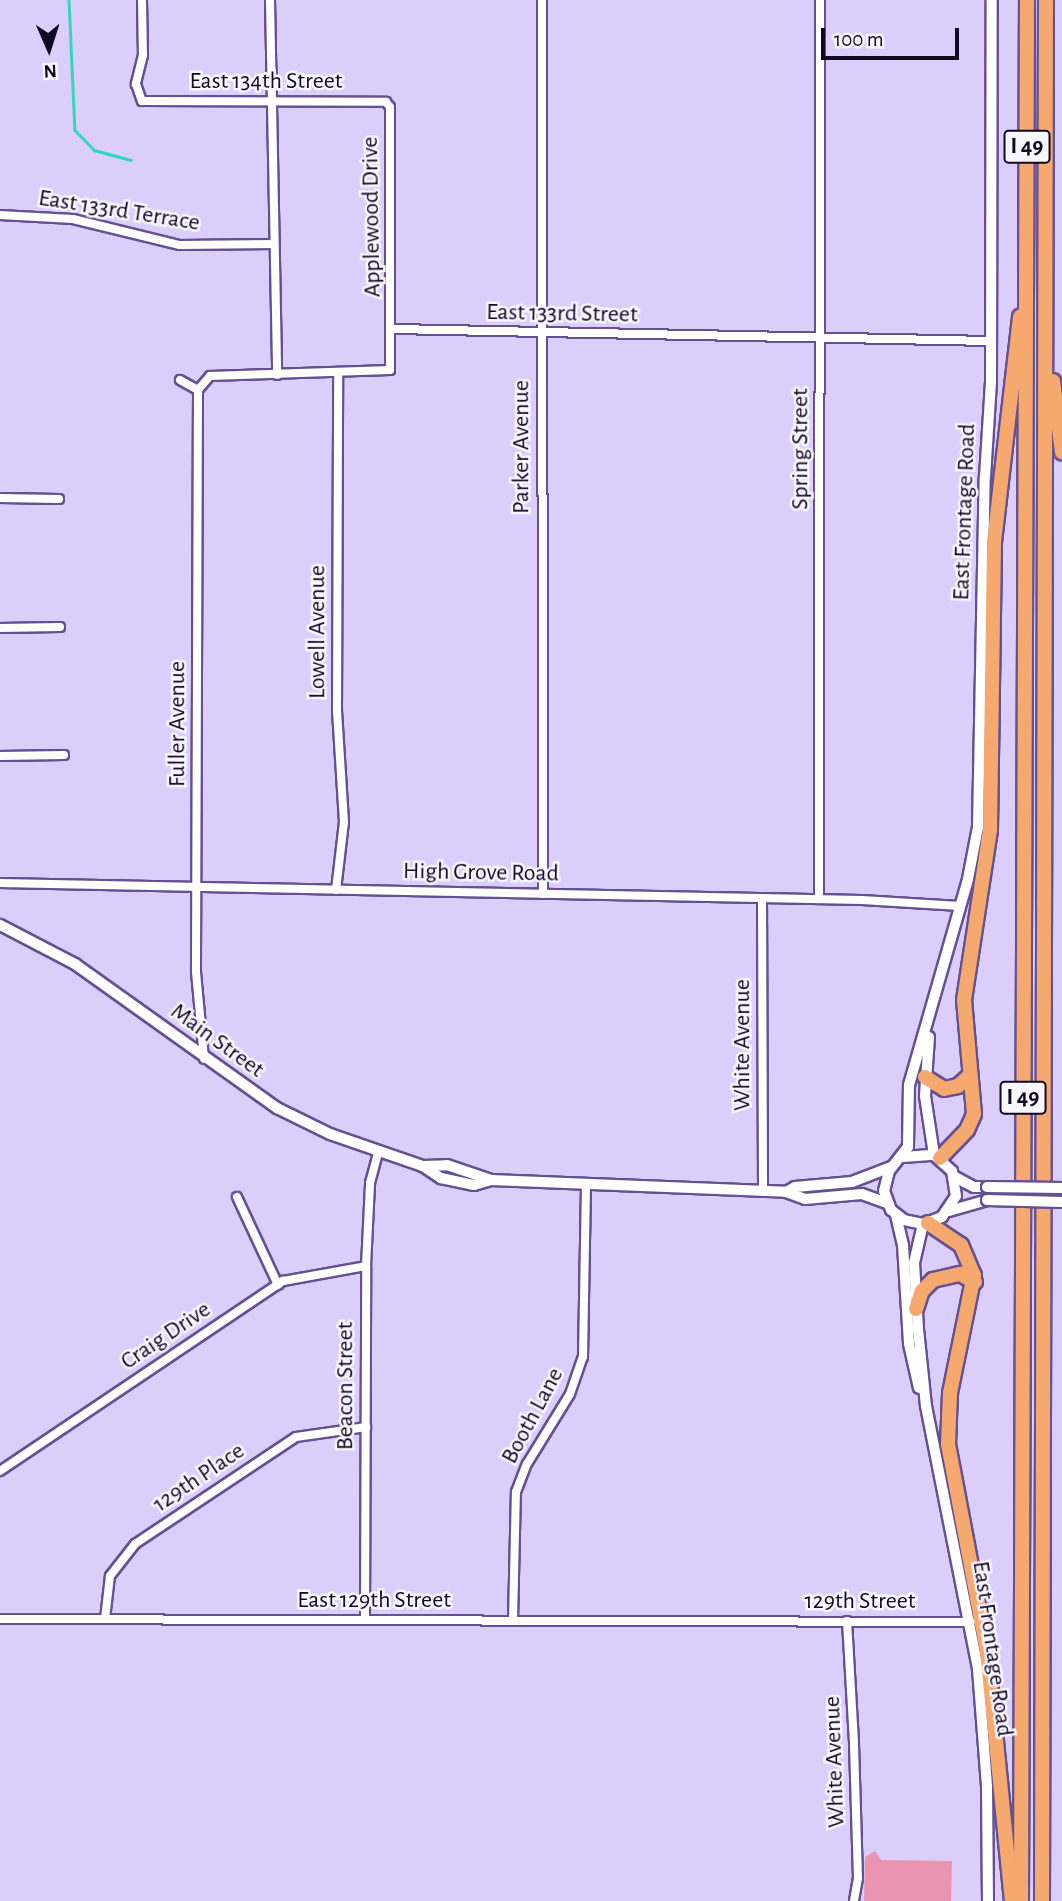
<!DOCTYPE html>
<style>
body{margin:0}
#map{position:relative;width:1062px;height:1901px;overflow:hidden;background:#dbcefb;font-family:"Alegreya Sans",sans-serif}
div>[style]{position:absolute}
.green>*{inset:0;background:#e995b2}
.stream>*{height:2.5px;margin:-1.25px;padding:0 1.25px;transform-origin:1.25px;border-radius:1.25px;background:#32d8bb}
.roads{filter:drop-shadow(2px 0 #655092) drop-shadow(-2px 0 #655092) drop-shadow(0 2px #655092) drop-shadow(0 -2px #655092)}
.street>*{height:8px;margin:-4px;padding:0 4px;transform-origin:4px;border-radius:4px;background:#fff}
.secondary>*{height:10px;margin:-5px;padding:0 5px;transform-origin:5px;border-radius:5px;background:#fff}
.highway>*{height:14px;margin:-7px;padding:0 7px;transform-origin:7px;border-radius:7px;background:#f6a96e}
.bridges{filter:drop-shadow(2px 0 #655092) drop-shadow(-2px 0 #655092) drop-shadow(0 2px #655092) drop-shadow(0 -2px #655092)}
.secondary-bridge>*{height:10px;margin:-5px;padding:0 5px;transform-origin:5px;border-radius:5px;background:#fff}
span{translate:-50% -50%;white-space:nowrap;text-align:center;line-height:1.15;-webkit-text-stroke:5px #f8f6fe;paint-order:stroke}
.shield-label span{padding:2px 5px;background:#f8f6fe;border:2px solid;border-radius:5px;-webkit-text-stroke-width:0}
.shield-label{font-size:23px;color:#110822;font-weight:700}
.street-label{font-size:24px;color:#110822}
.north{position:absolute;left:14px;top:14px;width:70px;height:70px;-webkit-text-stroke:5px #f8f6fe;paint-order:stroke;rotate:177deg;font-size:19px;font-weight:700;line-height:28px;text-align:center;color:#110822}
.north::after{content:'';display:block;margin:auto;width:24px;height:32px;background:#110822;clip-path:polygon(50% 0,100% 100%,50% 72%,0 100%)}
.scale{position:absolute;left:821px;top:28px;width:138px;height:32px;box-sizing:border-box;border:4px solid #110822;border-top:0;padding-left:9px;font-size:21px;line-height:24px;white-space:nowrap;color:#110822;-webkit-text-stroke:5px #f8f6fe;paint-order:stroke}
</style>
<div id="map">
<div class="green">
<div style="clip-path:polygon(875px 1851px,881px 1860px,952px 1861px,951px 1901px,864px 1901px,865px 1857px)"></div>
</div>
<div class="stream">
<div style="left:69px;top:0;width:130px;rotate:87.4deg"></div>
<div style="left:75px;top:130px;width:28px;rotate:46deg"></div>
<div style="left:94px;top:150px;width:38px;rotate:15deg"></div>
</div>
<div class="roads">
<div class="street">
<div style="left:142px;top:0;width:55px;rotate:89deg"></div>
<div style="left:143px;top:55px;width:30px;rotate:104deg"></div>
<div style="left:136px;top:84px;width:18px;rotate:71deg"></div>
<div style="left:142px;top:101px;width:244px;rotate:0.2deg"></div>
<div style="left:386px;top:102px;width:6px;rotate:51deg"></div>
<div style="left:390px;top:107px;width:263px;rotate:90deg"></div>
<div style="left:390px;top:370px;width:180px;rotate:178.1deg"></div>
<div style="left:210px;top:376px;width:18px;rotate:131deg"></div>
<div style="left:270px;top:0;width:375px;rotate:88.9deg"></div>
<div style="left:542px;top:0;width:894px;rotate:89.94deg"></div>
<div style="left:0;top:215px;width:73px;rotate:3.1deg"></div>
<div style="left:73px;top:219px;width:110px;rotate:13.7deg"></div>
<div style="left:180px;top:245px;width:94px;rotate:-0.6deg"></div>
<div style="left:393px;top:329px;width:598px;rotate:1.15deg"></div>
<div style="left:180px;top:380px;width:21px;rotate:29deg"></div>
<div style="left:198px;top:390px;width:582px;rotate:90.2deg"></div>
<div style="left:196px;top:972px;width:87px;rotate:84.7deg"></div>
<div style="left:0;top:498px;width:59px;rotate:1deg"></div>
<div style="left:0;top:628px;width:60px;rotate:-1deg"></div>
<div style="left:0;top:756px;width:64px;rotate:-0.9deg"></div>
<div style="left:0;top:883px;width:862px;rotate:1.13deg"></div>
<div style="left:862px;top:900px;width:98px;rotate:3.5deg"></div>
<div style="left:336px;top:890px;width:68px;rotate:-83.3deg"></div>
<div style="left:344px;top:822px;width:111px;rotate:-93.6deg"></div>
<div style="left:337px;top:711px;width:338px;rotate:-89.8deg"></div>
<div style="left:762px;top:898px;width:294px;rotate:89.8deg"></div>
<div style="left:819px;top:899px;width:899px;rotate:-89.94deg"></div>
<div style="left:237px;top:1197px;width:97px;rotate:65deg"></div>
<div style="left:0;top:1471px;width:341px;rotate:-33.9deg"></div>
<div style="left:283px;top:1281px;width:84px;rotate:-10.2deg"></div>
<div style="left:0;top:1619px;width:971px;rotate:0.18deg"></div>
<div style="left:105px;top:1619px;width:43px;rotate:-83.4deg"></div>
<div style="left:110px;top:1576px;width:41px;rotate:-52deg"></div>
<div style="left:135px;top:1544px;width:193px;rotate:-33.6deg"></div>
<div style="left:296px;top:1437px;width:71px;rotate:-8.1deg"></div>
<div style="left:365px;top:1620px;width:354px;rotate:-89.8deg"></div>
<div style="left:366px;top:1266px;width:83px;rotate:-87.2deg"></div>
<div style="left:370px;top:1183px;width:31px;rotate:-75deg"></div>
<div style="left:513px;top:1621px;width:129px;rotate:-88.7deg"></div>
<div style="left:516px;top:1492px;width:30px;rotate:-69deg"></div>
<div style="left:527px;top:1464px;width:82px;rotate:-58.4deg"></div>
<div style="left:570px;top:1394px;width:39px;rotate:-71deg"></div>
<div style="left:583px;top:1357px;width:170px;rotate:-89deg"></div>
<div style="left:847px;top:1621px;width:123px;rotate:86.7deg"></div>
<div style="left:854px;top:1744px;width:134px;rotate:88.3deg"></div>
<div style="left:858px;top:1878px;width:23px;rotate:100deg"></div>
</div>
<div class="secondary">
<div style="left:0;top:925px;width:85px;rotate:27.5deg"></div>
<div style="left:75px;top:964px;width:248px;rotate:35.5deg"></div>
<div style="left:277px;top:1108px;width:59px;rotate:26.1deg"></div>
<div style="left:330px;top:1134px;width:98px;rotate:19deg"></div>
<div style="left:423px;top:1166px;width:22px;rotate:34deg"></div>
<div style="left:441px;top:1178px;width:34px;rotate:12deg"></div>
<div style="left:474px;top:1185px;width:18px;rotate:-16deg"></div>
<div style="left:491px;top:1180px;width:295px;rotate:2.3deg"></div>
<div style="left:786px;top:1192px;width:20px;rotate:20deg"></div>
<div style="left:805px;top:1199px;width:57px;rotate:-5deg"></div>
<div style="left:862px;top:1194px;width:27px;rotate:20deg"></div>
<div style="left:929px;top:1037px;width:59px;rotate:93.9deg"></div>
<div style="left:925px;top:1096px;width:60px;rotate:81.3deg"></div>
<div style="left:903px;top:1157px;width:31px;rotate:-4deg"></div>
<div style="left:934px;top:1155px;width:24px;rotate:42deg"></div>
<div style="left:952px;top:1171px;width:25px;rotate:81deg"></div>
<div style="left:956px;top:1196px;width:25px;rotate:124deg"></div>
<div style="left:942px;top:1217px;width:20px;rotate:160deg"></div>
<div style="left:923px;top:1224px;width:19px;rotate:-168deg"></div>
<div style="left:904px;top:1220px;width:16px;rotate:-142deg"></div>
<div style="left:891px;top:1210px;width:20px;rotate:-110deg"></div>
<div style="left:884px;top:1191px;width:21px;rotate:-76deg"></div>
<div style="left:889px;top:1171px;width:31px;rotate:-52deg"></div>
<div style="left:908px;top:1147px;width:62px;rotate:-89.1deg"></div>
<div style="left:909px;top:1085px;width:214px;rotate:-74deg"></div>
<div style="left:968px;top:879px;width:53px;rotate:-79.1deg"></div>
<div style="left:978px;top:827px;width:350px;rotate:-88.9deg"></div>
<div style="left:985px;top:477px;width:95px;rotate:-86.4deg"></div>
<div style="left:991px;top:382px;width:382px;rotate:-89.9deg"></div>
<div style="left:423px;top:1166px;width:24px;rotate:-2deg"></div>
<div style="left:447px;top:1165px;width:46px;rotate:18.8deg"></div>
<div style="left:955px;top:1177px;width:21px;rotate:28deg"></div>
<div style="left:974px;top:1187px;width:13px"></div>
<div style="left:786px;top:1192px;width:10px;rotate:-29deg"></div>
<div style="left:795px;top:1187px;width:57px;rotate:-5deg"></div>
<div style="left:852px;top:1182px;width:42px;rotate:-21deg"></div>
<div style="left:949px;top:1211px;width:40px;rotate:-16deg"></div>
<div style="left:896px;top:1215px;width:31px;rotate:77deg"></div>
<div style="left:903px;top:1245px;width:99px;rotate:86.5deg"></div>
<div style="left:909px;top:1344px;width:45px;rotate:77.2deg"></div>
<div style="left:923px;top:1224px;width:40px;rotate:103deg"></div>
<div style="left:914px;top:1263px;width:66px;rotate:86.5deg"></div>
<div style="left:918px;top:1329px;width:77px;rotate:84.1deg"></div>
<div style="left:926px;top:1406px;width:268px;rotate:78.8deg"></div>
<div style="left:978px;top:1669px;width:118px;rotate:85.6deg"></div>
<div style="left:987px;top:1787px;width:114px;rotate:89.5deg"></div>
</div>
<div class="highway">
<div style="left:1053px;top:381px;width:72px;rotate:82.8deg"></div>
<div style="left:925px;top:1077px;width:22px;rotate:32deg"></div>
<div style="left:944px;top:1089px;width:14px;rotate:-12deg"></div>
<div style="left:958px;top:1086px;width:15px;rotate:-42deg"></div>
<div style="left:940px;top:1158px;width:39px;rotate:-46deg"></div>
<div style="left:967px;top:1130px;width:17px;rotate:-66deg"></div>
<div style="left:974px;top:1114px;width:114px;rotate:-95deg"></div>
<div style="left:964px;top:1000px;width:172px;rotate:-81.3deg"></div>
<div style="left:990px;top:830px;width:288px;rotate:-89.2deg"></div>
<div style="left:994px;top:542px;width:227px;rotate:-83.4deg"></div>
<div style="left:928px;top:1223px;width:40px;rotate:34deg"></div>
<div style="left:961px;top:1245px;width:33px;rotate:67deg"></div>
<div style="left:974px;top:1275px;width:120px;rotate:101.5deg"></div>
<div style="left:950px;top:1393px;width:51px;rotate:92.2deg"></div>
<div style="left:948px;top:1444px;width:211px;rotate:79.3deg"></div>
<div style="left:987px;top:1651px;width:251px;rotate:84.3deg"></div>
<div style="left:916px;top:1309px;width:19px;rotate:-72deg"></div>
<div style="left:922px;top:1291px;width:16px;rotate:-45deg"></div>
<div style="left:933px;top:1280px;width:28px;rotate:-13deg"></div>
<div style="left:960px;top:1274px;width:17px;rotate:28deg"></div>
<div style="left:1021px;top:1901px;width:1901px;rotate:-89.82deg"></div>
<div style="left:1042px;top:1901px;width:1901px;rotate:-89.88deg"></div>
</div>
</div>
<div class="bridges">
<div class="secondary-bridge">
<div style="left:987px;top:1187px;width:75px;rotate:0.8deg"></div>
<div style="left:987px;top:1200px;width:75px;rotate:1.5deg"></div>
</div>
</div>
<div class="shield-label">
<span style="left:1027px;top:147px">I 49</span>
<span style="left:1023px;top:1098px">I 49</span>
</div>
<div class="street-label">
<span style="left:266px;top:82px">East 134th Street</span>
<span style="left:119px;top:211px;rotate:9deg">East 133rd Terrace</span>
<span style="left:372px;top:217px;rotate:-91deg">Applewood Drive</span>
<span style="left:562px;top:314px;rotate:1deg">East 133rd Street</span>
<span style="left:522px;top:447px;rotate:-90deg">Parker Avenue</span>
<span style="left:801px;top:449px;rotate:-90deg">Spring Street</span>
<span style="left:965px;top:512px;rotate:-88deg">East Frontage Road</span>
<span style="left:318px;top:632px;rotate:-90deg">Lowell Avenue</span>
<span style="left:178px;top:724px;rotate:-90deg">Fuller Avenue</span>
<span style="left:481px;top:873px;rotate:1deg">High Grove Road</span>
<span style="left:217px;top:1041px;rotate:36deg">Main Street</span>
<span style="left:743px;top:1045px;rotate:-90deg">White Avenue</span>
<span style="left:166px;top:1336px;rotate:-34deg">Craig Drive</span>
<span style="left:346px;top:1386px;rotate:-90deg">Beacon Street</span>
<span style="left:533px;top:1416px;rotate:-62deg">Booth Lane</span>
<span style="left:199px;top:1478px;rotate:-34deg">129th Place</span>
<span style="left:374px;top:1601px">East 129th Street</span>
<span style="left:860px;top:1602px">129th Street</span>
<span style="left:992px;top:1649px;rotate:82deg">East Frontage Road</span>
<span style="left:835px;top:1762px;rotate:-92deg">White Avenue</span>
</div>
<div class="north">N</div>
<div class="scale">100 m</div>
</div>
